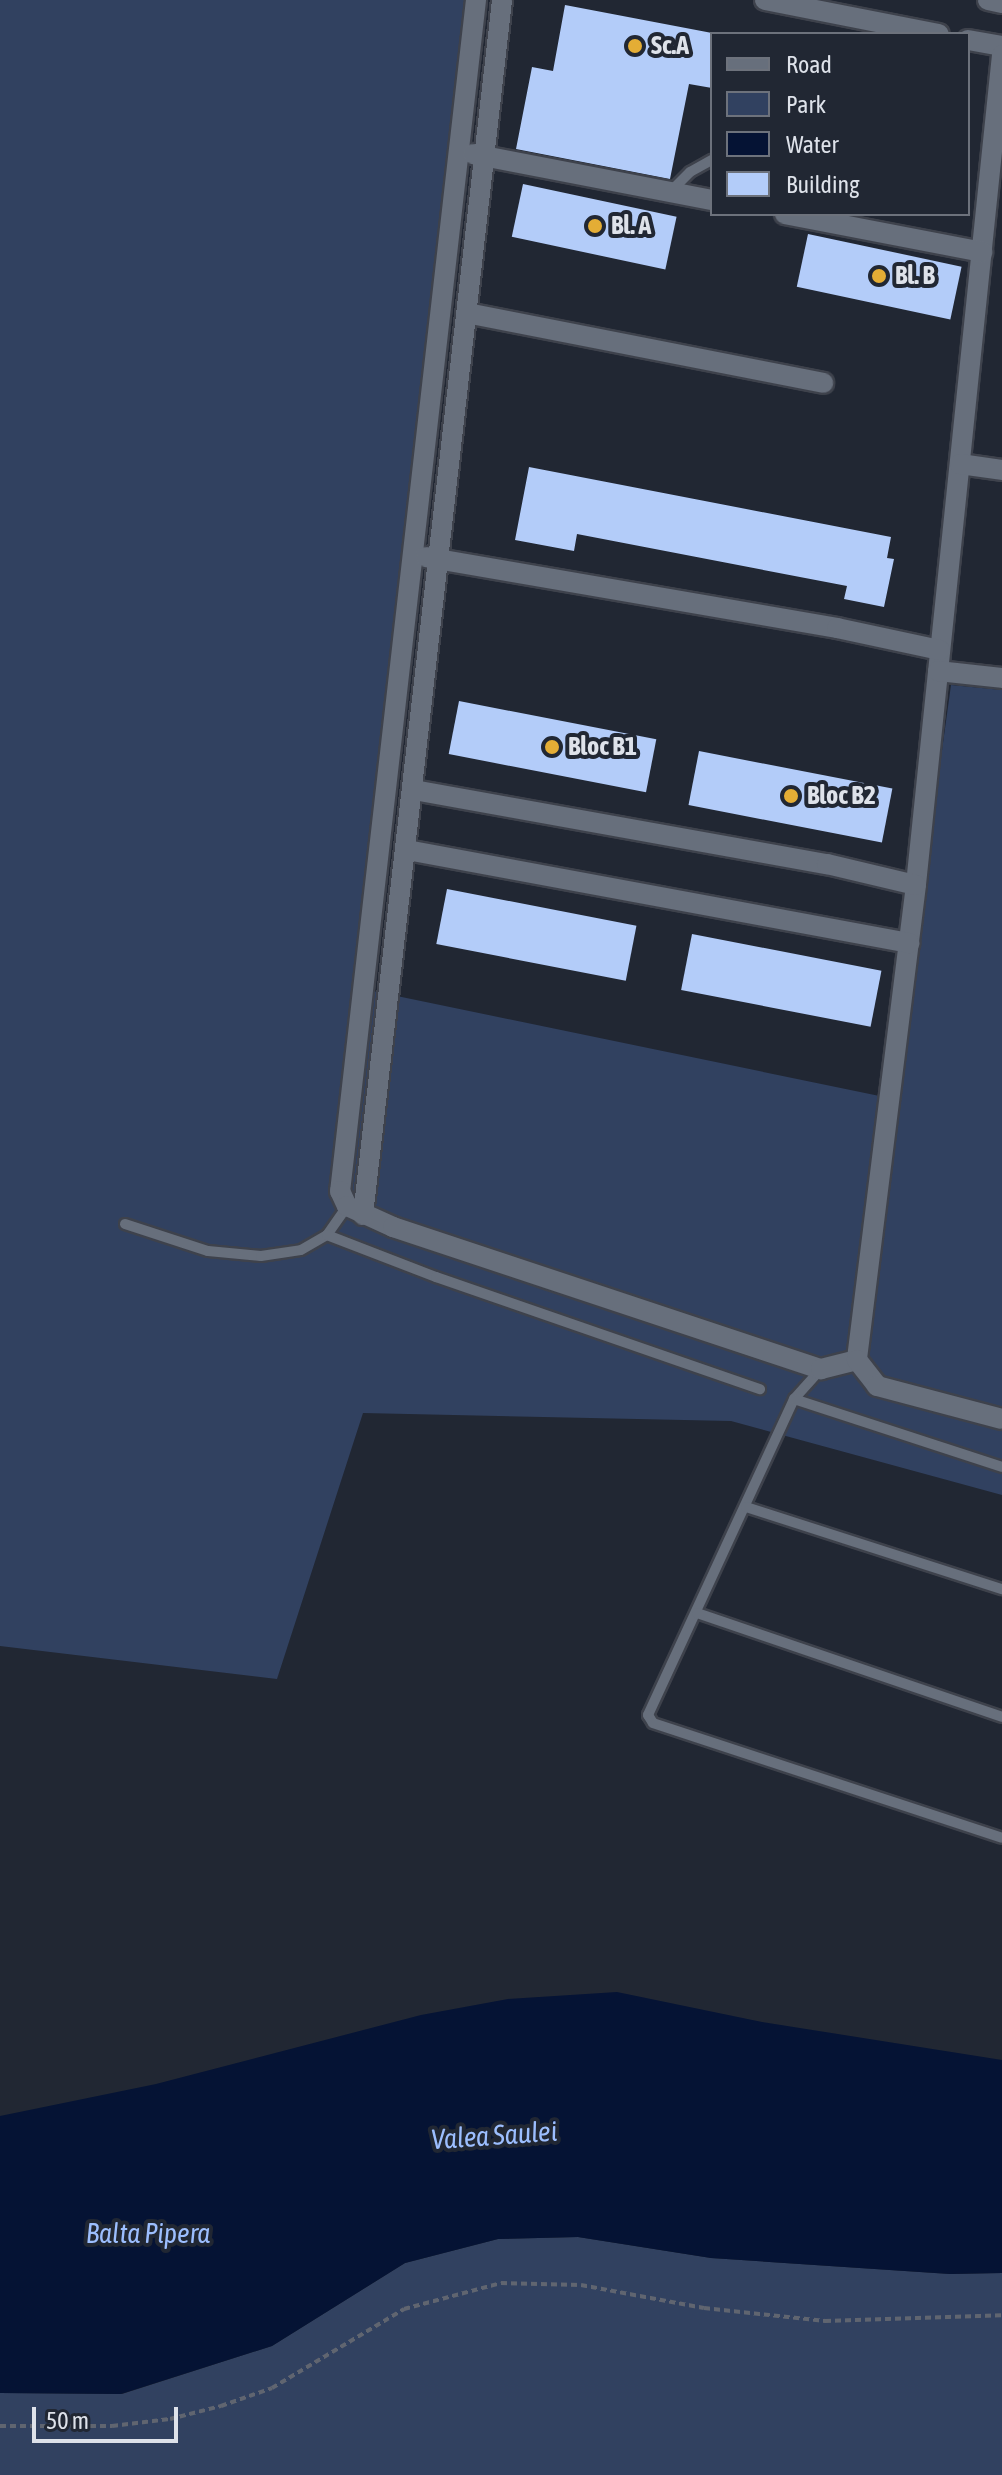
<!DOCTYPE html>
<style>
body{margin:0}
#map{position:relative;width:1002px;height:2475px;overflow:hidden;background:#212733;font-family:"Asap Condensed",sans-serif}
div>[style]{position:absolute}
.green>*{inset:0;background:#314160}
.water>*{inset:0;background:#051334}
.building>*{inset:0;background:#b3ccf9;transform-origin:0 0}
.path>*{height:4px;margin-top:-2px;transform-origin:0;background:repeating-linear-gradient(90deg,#606570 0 6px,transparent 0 10px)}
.roads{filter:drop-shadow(2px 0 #3e424c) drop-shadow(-2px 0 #3e424c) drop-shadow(0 2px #3e424c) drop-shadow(0 -2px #3e424c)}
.service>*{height:10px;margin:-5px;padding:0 5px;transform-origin:5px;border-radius:5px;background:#676f7c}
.minor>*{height:20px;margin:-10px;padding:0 10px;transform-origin:10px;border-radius:10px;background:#676f7c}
.dots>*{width:22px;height:22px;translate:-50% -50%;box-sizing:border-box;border:4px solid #212733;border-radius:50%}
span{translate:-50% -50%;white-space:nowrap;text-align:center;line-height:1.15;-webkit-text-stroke:8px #212733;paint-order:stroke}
.poi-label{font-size:26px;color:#dee2ea;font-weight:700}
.left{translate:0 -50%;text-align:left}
.water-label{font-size:28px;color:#9cbefe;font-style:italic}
.legend{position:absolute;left:710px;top:32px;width:260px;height:184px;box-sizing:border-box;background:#212733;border:2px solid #6d727c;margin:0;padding:10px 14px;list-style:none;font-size:24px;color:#dee2ea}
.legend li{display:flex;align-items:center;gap:16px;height:40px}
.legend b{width:40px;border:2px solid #6d727c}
.scale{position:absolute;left:32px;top:2407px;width:146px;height:36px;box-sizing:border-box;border:4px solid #dee2ea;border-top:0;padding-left:10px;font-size:24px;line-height:28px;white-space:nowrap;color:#dee2ea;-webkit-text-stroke:6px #212733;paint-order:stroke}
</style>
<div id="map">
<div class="green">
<div style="clip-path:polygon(0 0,482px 0,363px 989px,894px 1099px,951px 685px,1002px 690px,1002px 1495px,731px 1421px,363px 1413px,277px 1679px,0 1646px)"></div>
<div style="clip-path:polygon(578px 2237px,711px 2258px,950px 2274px,1002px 2273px,1002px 2475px,0 2475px,0 2393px,122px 2394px,272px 2346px,405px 2263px,498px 2239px)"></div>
</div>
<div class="water">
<div style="clip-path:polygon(617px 1992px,762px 2022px,1002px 2060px,1002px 2273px,950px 2274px,711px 2258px,578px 2237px,498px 2239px,405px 2263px,272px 2346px,121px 2394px,0 2393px,0 2116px,156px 2084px,421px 2015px,508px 1999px)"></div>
</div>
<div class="building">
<div style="clip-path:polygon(565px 5px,712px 33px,712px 88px,689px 84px,670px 179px,516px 149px,532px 67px,553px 71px)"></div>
<div style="left:523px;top:184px;width:157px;height:54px;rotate:12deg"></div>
<div style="left:808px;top:234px;width:157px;height:54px;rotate:12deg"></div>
<div style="clip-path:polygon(529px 467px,891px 537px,887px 558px,894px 559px,884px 607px,844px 599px,847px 586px,577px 534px,574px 551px,515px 540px)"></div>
<div style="left:459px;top:701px;width:201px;height:54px;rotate:11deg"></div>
<div style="left:699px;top:751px;width:197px;height:55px;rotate:11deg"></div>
<div style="left:447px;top:889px;width:193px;height:56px;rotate:11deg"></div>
<div style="left:692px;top:934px;width:193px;height:57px;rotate:11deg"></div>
</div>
<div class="path">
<div style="left:0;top:2426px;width:112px"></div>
<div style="left:112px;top:2426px;width:58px;rotate:-6.9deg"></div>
<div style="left:170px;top:2419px;width:53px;rotate:-14.3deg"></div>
<div style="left:221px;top:2406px;width:54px;rotate:-19.4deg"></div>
<div style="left:272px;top:2388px;width:154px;rotate:-30.9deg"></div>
<div style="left:404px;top:2309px;width:100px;rotate:-15deg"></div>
<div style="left:501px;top:2283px;width:80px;rotate:1.4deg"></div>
<div style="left:581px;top:2285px;width:125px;rotate:10.6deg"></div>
<div style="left:704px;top:2308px;width:122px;rotate:6.1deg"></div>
<div style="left:825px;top:2321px;width:177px;rotate:-1.9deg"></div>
</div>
<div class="roads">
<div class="service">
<div style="left:670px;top:192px;width:28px;rotate:-45deg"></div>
<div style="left:690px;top:172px;width:25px;rotate:-29deg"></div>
<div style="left:125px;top:1224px;width:87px;rotate:18deg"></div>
<div style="left:208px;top:1251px;width:53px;rotate:5.4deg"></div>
<div style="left:261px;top:1256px;width:40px;rotate:-8.5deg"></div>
<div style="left:301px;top:1250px;width:30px;rotate:-30deg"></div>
<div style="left:327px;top:1235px;width:35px;rotate:-55deg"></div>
<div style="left:327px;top:1235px;width:117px;rotate:21.1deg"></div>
<div style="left:436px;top:1277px;width:343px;rotate:19.1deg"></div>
<div style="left:821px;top:1369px;width:40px;rotate:132deg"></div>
<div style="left:794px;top:1399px;width:348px;rotate:114.8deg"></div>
<div style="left:648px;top:1715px;width:9px;rotate:58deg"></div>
<div style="left:653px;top:1723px;width:367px;rotate:18.2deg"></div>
<div style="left:794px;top:1399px;width:219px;rotate:18.1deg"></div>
<div style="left:746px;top:1507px;width:269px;rotate:17.8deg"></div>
<div style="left:697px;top:1613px;width:322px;rotate:18.8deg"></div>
</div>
<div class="minor">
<div style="left:476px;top:0;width:1199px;rotate:96.51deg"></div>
<div style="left:340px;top:1191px;width:17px;rotate:65deg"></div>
<div style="left:347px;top:1206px;width:51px;rotate:24.5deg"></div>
<div style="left:393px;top:1227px;width:451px;rotate:18.4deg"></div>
<div style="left:821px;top:1369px;width:37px;rotate:-14deg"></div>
<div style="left:765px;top:0;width:177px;rotate:11.1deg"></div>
<div style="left:988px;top:0;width:14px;rotate:12deg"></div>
<div style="left:968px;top:40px;width:35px;rotate:10deg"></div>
<div style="left:1002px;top:55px;width:834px;rotate:95.92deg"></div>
<div style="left:916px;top:885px;width:479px;rotate:97.1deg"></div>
<div style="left:857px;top:1360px;width:33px;rotate:52deg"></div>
<div style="left:877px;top:1386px;width:129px;rotate:14.8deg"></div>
<div style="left:473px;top:154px;width:243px;rotate:10.9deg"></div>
<div style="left:785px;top:214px;width:201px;rotate:10.9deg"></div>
<div style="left:467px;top:313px;width:363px;rotate:11.1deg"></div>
<div style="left:960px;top:464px;width:42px;rotate:8.1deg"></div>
<div style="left:426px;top:557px;width:417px;rotate:9.8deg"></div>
<div style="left:837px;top:628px;width:105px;rotate:12.1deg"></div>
<div style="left:938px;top:671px;width:64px;rotate:6.2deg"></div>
<div style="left:414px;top:790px;width:420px;rotate:10.2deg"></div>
<div style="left:827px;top:864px;width:91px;rotate:13.3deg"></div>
<div style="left:407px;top:850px;width:511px;rotate:10.5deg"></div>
<div style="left:363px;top:1215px;width:1223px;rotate:-83.47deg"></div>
</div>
</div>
<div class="dots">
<div style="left:635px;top:46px;background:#e4ad35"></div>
<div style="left:595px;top:226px;background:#e4ad35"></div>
<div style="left:879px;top:276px;background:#e4ad35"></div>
<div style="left:552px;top:747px;background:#e4ad35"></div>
<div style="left:791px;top:796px;background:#e4ad35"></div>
</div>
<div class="poi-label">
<span class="left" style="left:651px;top:46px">Sc.A</span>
<span class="left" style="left:611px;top:226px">Bl. A</span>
<span class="left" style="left:895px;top:276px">Bl. B</span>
<span class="left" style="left:568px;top:747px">Bloc B1</span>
<span class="left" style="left:807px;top:796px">Bloc B2</span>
</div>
<div class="water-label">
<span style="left:494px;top:2135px;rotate:-4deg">Valea Saulei</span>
<span style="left:148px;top:2233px">Balta Pipera</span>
</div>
<ul class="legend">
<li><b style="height:10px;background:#676f7c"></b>Road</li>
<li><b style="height:22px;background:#314160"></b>Park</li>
<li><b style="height:22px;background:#051334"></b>Water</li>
<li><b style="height:22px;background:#b3ccf9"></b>Building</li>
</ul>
<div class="scale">50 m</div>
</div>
